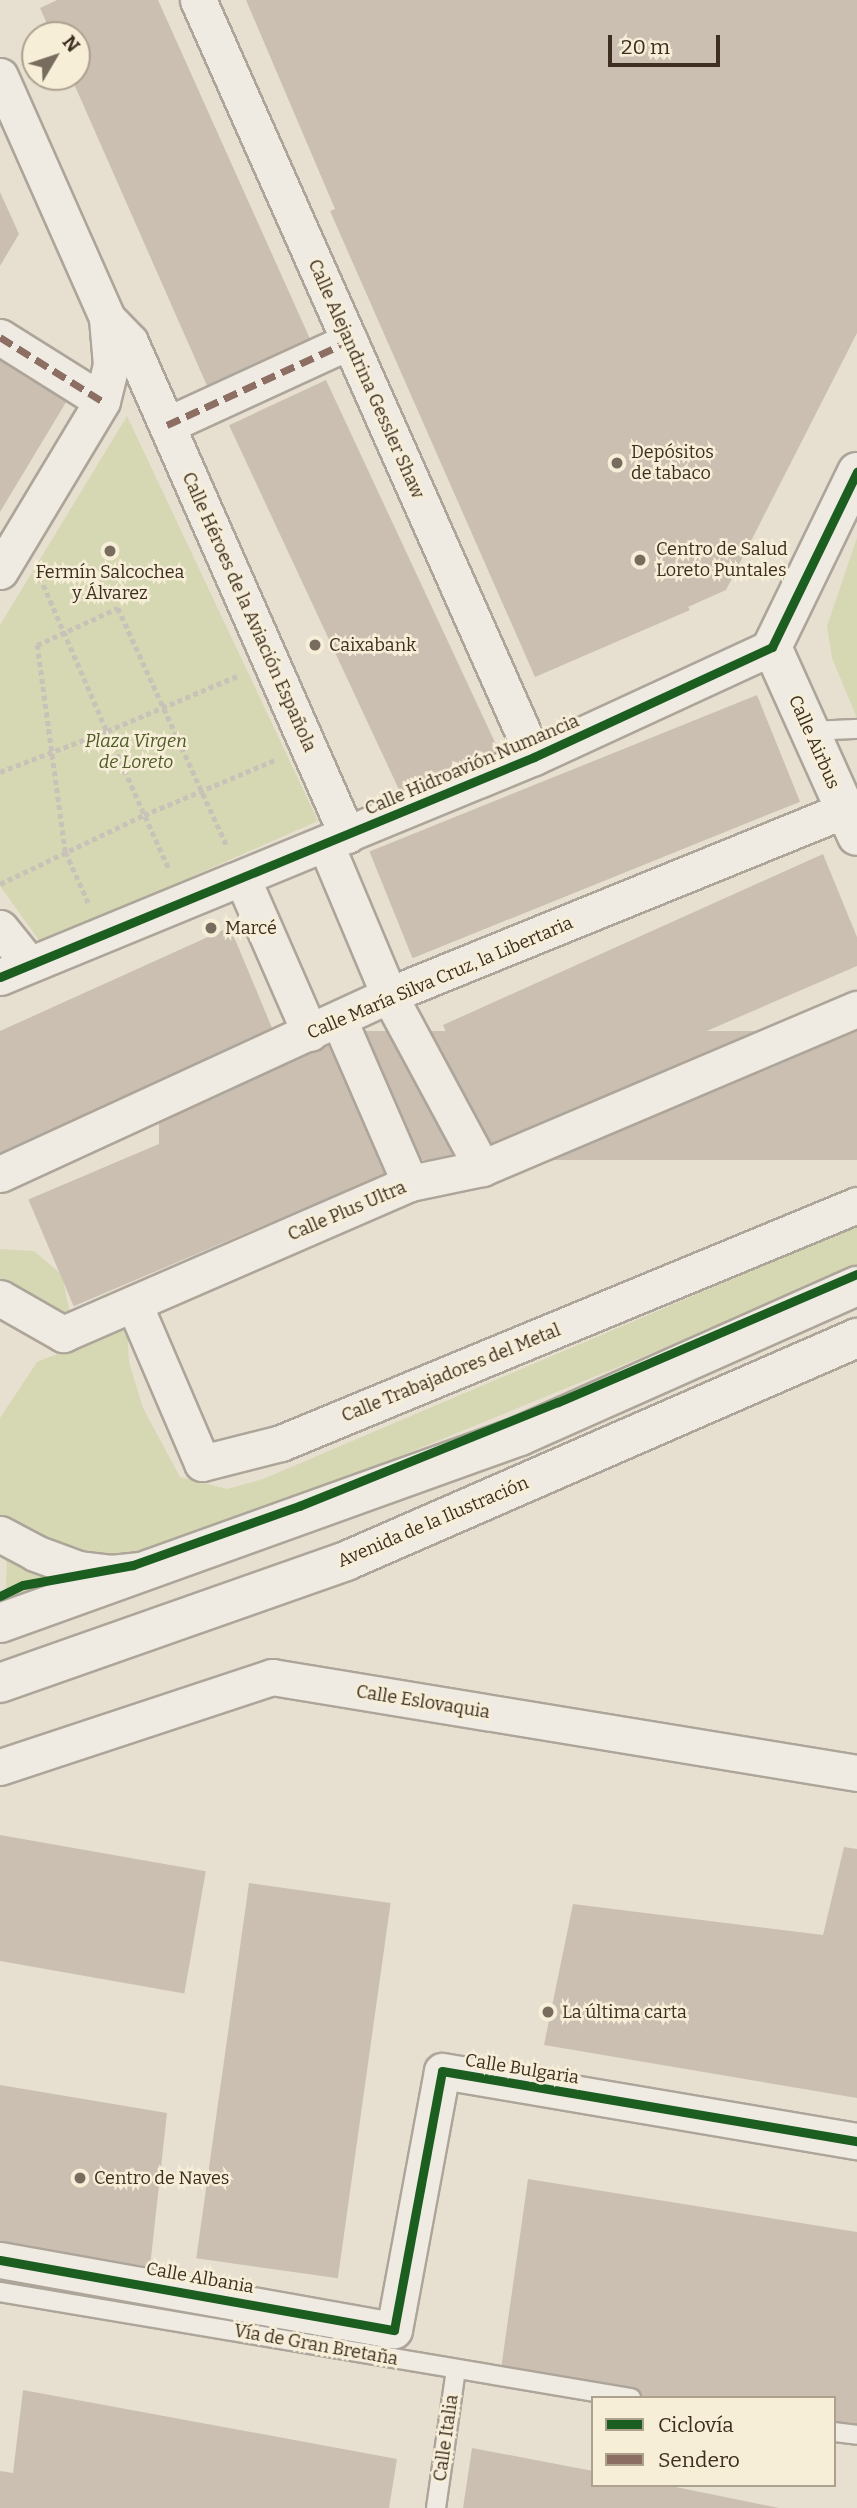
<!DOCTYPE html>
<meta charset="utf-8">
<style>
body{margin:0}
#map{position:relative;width:857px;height:2508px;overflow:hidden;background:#e7e0d1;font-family:Bitter,serif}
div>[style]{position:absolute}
.green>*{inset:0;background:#d6d7b3}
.building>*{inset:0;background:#cbbfb2;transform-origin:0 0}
.path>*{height:4.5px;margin-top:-2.25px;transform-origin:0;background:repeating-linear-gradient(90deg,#c8c2b9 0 5px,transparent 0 8.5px)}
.roads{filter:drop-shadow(2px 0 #ada599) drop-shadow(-2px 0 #ada599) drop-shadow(0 2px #ada599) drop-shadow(0 -2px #ada599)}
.lane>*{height:18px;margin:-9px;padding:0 9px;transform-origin:9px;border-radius:9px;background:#efebe3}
.street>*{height:35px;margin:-17.5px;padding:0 17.5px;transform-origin:17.5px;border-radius:17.5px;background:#efebe3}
.secondary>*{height:38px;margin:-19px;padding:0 19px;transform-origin:19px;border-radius:19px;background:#efebe3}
.quiet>*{height:7px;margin-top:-3.5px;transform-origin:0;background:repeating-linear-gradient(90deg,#8d6e63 0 14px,transparent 0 21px)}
.cycleway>*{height:9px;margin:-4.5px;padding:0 4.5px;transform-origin:4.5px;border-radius:4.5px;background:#1b5e20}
.dots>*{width:19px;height:19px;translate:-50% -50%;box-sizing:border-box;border:4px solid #f7eed8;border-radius:50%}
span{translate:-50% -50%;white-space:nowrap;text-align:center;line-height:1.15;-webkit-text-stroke:5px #f7eed8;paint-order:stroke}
.street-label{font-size:18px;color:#3d2e20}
.poi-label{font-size:18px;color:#3d2e20}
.left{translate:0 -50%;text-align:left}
.park-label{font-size:18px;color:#4d5a26;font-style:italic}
.legend{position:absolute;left:591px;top:2396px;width:245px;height:91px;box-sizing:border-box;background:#f7eed8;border:2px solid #ada18e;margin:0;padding:9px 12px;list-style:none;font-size:21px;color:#3d2e20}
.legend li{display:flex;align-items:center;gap:14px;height:35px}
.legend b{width:35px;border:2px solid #ada18e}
.north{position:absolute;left:21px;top:21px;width:70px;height:70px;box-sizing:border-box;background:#f7eed8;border:2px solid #ada18e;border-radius:50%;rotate:51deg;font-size:19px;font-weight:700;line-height:28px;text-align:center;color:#3d2e20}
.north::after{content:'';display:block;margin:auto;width:24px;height:32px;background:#786c5e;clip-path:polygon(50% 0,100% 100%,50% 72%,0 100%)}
.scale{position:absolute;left:608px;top:35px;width:112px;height:32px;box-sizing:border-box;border:4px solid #3d2e20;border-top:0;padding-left:9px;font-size:21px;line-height:24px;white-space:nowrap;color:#3d2e20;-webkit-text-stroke:5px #f7eed8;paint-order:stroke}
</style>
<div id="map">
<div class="green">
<div style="clip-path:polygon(127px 416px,318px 821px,41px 943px,0 886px,0 625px)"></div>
<div style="clip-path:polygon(857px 538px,857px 718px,832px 658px,827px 626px)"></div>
<div style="clip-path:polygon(857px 1226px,857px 1269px,218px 1531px,5px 1600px,7px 1564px,0 1549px,0 1418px,37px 1362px,127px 1326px,129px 1362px,143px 1408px,180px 1477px,227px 1489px,263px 1479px)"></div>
<div style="clip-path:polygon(0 1249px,34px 1251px,62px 1275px,70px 1314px,43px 1330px,0 1303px)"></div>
</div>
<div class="building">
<div style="clip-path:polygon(57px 0,158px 0,311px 341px,208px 388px,71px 77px,77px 77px,77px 35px,52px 35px,40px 8px)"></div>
<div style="clip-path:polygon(246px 0,857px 0,857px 333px,726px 590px,688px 607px,690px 610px,535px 677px,330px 211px,335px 209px)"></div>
<div style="clip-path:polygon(0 192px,19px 234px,0 266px)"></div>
<div style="clip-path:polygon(0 344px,74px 389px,0 512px)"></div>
<div style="left:326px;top:380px;width:410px;height:107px;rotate:65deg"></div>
<div style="left:757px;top:695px;width:115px;height:418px;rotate:68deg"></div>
<div style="clip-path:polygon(823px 854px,857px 937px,857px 966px,485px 1127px,443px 1025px)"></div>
<div style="clip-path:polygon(230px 927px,275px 1035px,0 1153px,0 1031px)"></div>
<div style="left:857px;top:1031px;width:129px;height:698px;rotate:90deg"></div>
<div style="left:345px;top:1065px;width:116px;height:344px;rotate:67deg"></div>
<div style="left:0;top:1835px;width:209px;height:124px;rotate:10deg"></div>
<div style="clip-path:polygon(844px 1847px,857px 1849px,857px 2098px,544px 2045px,573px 1904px,823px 1935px)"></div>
<div style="left:249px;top:1883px;width:143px;height:379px;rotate:8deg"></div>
<div style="clip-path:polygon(0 2085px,167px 2113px,150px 2267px,0 2243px)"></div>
<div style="clip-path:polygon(528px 2179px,857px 2232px,857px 2435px,834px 2432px,834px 2398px,631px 2398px,500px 2376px)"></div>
<div style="clip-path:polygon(23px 2390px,397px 2459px,389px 2508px,0 2508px,0 2471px,13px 2473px)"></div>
<div style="clip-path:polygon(472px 2448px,593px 2471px,593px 2485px,666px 2485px,779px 2508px,463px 2508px)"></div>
</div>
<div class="path">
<div style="left:40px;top:577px;width:168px;rotate:66.5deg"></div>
<div style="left:107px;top:731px;width:141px;rotate:-22.9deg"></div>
<div style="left:0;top:772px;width:115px;rotate:-21deg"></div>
<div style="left:107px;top:731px;width:151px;rotate:65.8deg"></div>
<div style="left:0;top:884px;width:160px;rotate:-25.6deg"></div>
<div style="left:144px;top:815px;width:142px;rotate:-22.8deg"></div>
<div style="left:88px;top:903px;width:56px;rotate:-114.3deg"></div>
<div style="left:65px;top:852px;width:209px;rotate:-97.7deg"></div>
<div style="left:37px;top:645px;width:89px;rotate:-24.6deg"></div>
<div style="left:118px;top:608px;width:260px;rotate:65.4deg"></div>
</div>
<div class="roads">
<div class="lane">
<div style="left:809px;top:731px;width:48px;rotate:-2.4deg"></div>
<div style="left:0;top:2292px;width:640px;rotate:9.54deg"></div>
<div style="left:834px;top:2432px;width:23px;rotate:7deg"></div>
<div style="left:436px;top:2508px;width:140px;rotate:-81.8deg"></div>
</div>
<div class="street">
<div style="left:198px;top:0;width:828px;rotate:66.07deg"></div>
<div style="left:0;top:76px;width:265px;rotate:66.1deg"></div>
<div style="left:107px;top:318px;width:33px;rotate:46deg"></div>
<div style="left:130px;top:342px;width:539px;rotate:66.24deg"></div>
<div style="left:0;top:337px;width:120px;rotate:32.1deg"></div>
<div style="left:167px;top:425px;width:201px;rotate:-24.7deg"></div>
<div style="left:0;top:571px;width:198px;rotate:-59deg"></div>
<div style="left:102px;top:401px;width:37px;rotate:-76deg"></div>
<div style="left:111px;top:365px;width:47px;rotate:-94.9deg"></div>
<div style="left:326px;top:845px;width:163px;rotate:67.2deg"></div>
<div style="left:389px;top:995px;width:196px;rotate:61.7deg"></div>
<div style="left:243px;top:880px;width:167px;rotate:66.4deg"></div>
<div style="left:0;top:928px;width:46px;rotate:51.1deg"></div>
<div style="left:0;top:977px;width:578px;rotate:-22.39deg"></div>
<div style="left:534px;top:757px;width:262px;rotate:-24.8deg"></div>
<div style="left:339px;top:1020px;width:178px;rotate:66.5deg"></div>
<div style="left:0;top:1174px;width:428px;rotate:-24.7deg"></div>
<div style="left:389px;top:995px;width:492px;rotate:-22.1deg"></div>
<div style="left:0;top:1298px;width:73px;rotate:29.7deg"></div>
<div style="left:63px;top:1334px;width:378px;rotate:-23.5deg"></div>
<div style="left:410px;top:1183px;width:74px;rotate:-11.8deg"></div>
<div style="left:482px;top:1168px;width:407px;rotate:-23deg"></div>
<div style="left:134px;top:1304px;width:173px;rotate:66.8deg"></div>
<div style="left:202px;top:1463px;width:81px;rotate:-14.2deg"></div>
<div style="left:281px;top:1443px;width:623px;rotate:-22.45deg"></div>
<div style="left:0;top:1534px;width:40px;rotate:28deg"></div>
<div style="left:35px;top:1553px;width:47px;rotate:20deg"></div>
<div style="left:79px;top:1569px;width:32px;rotate:7deg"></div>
<div style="left:111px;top:1573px;width:27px;rotate:-6deg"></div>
<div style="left:0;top:1767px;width:287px;rotate:-18.3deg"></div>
<div style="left:272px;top:1677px;width:593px;rotate:9.32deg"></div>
<div style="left:0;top:2260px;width:400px;rotate:10.1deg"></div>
<div style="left:394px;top:2330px;width:263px;rotate:-79.5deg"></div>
<div style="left:442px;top:2071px;width:421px;rotate:9.6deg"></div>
</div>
<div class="secondary">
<div style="left:857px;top:472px;width:195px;rotate:115.9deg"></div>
<div style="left:772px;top:647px;width:207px;rotate:65.8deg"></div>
<div style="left:0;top:1623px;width:553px;rotate:-19.78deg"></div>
<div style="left:520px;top:1436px;width:369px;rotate:-24deg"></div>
<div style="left:0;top:1683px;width:367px;rotate:-19.4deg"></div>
<div style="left:346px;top:1561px;width:558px;rotate:-23.58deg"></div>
</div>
</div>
<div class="quiet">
<div style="left:0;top:337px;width:120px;rotate:32.1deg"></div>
<div style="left:167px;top:425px;width:201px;rotate:-24.7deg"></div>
</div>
<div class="cycleway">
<div style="left:0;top:977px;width:578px;rotate:-22.39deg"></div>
<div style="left:534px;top:757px;width:262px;rotate:-24.8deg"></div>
<div style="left:772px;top:647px;width:195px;rotate:-64.1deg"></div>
<div style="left:0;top:1596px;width:25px;rotate:-26deg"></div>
<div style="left:23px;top:1585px;width:112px;rotate:-10.3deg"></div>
<div style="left:133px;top:1565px;width:176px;rotate:-19.6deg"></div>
<div style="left:299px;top:1506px;width:279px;rotate:-21.9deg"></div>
<div style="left:558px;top:1402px;width:325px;rotate:-23.2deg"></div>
<div style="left:0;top:2260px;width:400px;rotate:10.1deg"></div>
<div style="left:394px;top:2330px;width:263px;rotate:-79.5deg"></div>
<div style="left:442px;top:2071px;width:421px;rotate:9.6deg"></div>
</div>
<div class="dots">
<div style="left:617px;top:463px;background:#786c5e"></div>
<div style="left:110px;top:551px;background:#786c5e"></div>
<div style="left:640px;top:560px;background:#786c5e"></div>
<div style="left:315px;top:645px;background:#786c5e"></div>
<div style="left:211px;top:928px;background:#786c5e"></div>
<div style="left:548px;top:2012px;background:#786c5e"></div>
<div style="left:80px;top:2178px;background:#786c5e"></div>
</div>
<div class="street-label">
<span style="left:366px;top:379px;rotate:66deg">Calle Alejandrina Gessler Shaw</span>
<span style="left:249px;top:612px;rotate:66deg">Calle Héroes de la Aviación Española</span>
<span style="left:814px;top:742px;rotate:66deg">Calle Airbus</span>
<span style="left:472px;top:765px;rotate:-23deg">Calle Hidroavión Numancia</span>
<span style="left:440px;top:978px;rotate:-23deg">Calle María Silva Cruz, la Libertaria</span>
<span style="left:347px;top:1211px;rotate:-23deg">Calle Plus Ultra</span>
<span style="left:451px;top:1373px;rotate:-22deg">Calle Trabajadores del Metal</span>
<span style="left:433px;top:1522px;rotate:-23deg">Avenida de la Ilustración</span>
<span style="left:423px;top:1702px;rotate:9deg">Calle Eslovaquia</span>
<span style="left:522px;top:2069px;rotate:9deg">Calle Bulgaria</span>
<span style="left:200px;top:2278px;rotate:10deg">Calle Albania</span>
<span style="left:316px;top:2345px;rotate:10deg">Vía de Gran Bretaña</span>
<span style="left:446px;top:2438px;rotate:-82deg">Calle Italia</span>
</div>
<div class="poi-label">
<span class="left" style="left:631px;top:463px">Depósitos<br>de tabaco</span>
<span class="left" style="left:656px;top:560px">Centro de Salud<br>Loreto Puntales</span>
<span style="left:110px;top:583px">Fermín Salcochea<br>y Álvarez</span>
<span class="left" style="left:329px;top:645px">Caixabank</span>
<span class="left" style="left:225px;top:928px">Marcé</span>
<span class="left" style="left:562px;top:2012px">La última carta</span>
<span class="left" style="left:94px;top:2178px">Centro de Naves</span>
</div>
<div class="park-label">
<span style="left:136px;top:752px">Plaza Virgen<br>de Loreto</span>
</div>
<ul class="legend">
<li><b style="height:9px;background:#1b5e20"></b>Ciclovía</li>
<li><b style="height:9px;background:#8d6e63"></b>Sendero</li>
</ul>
<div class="north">N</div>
<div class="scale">20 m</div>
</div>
